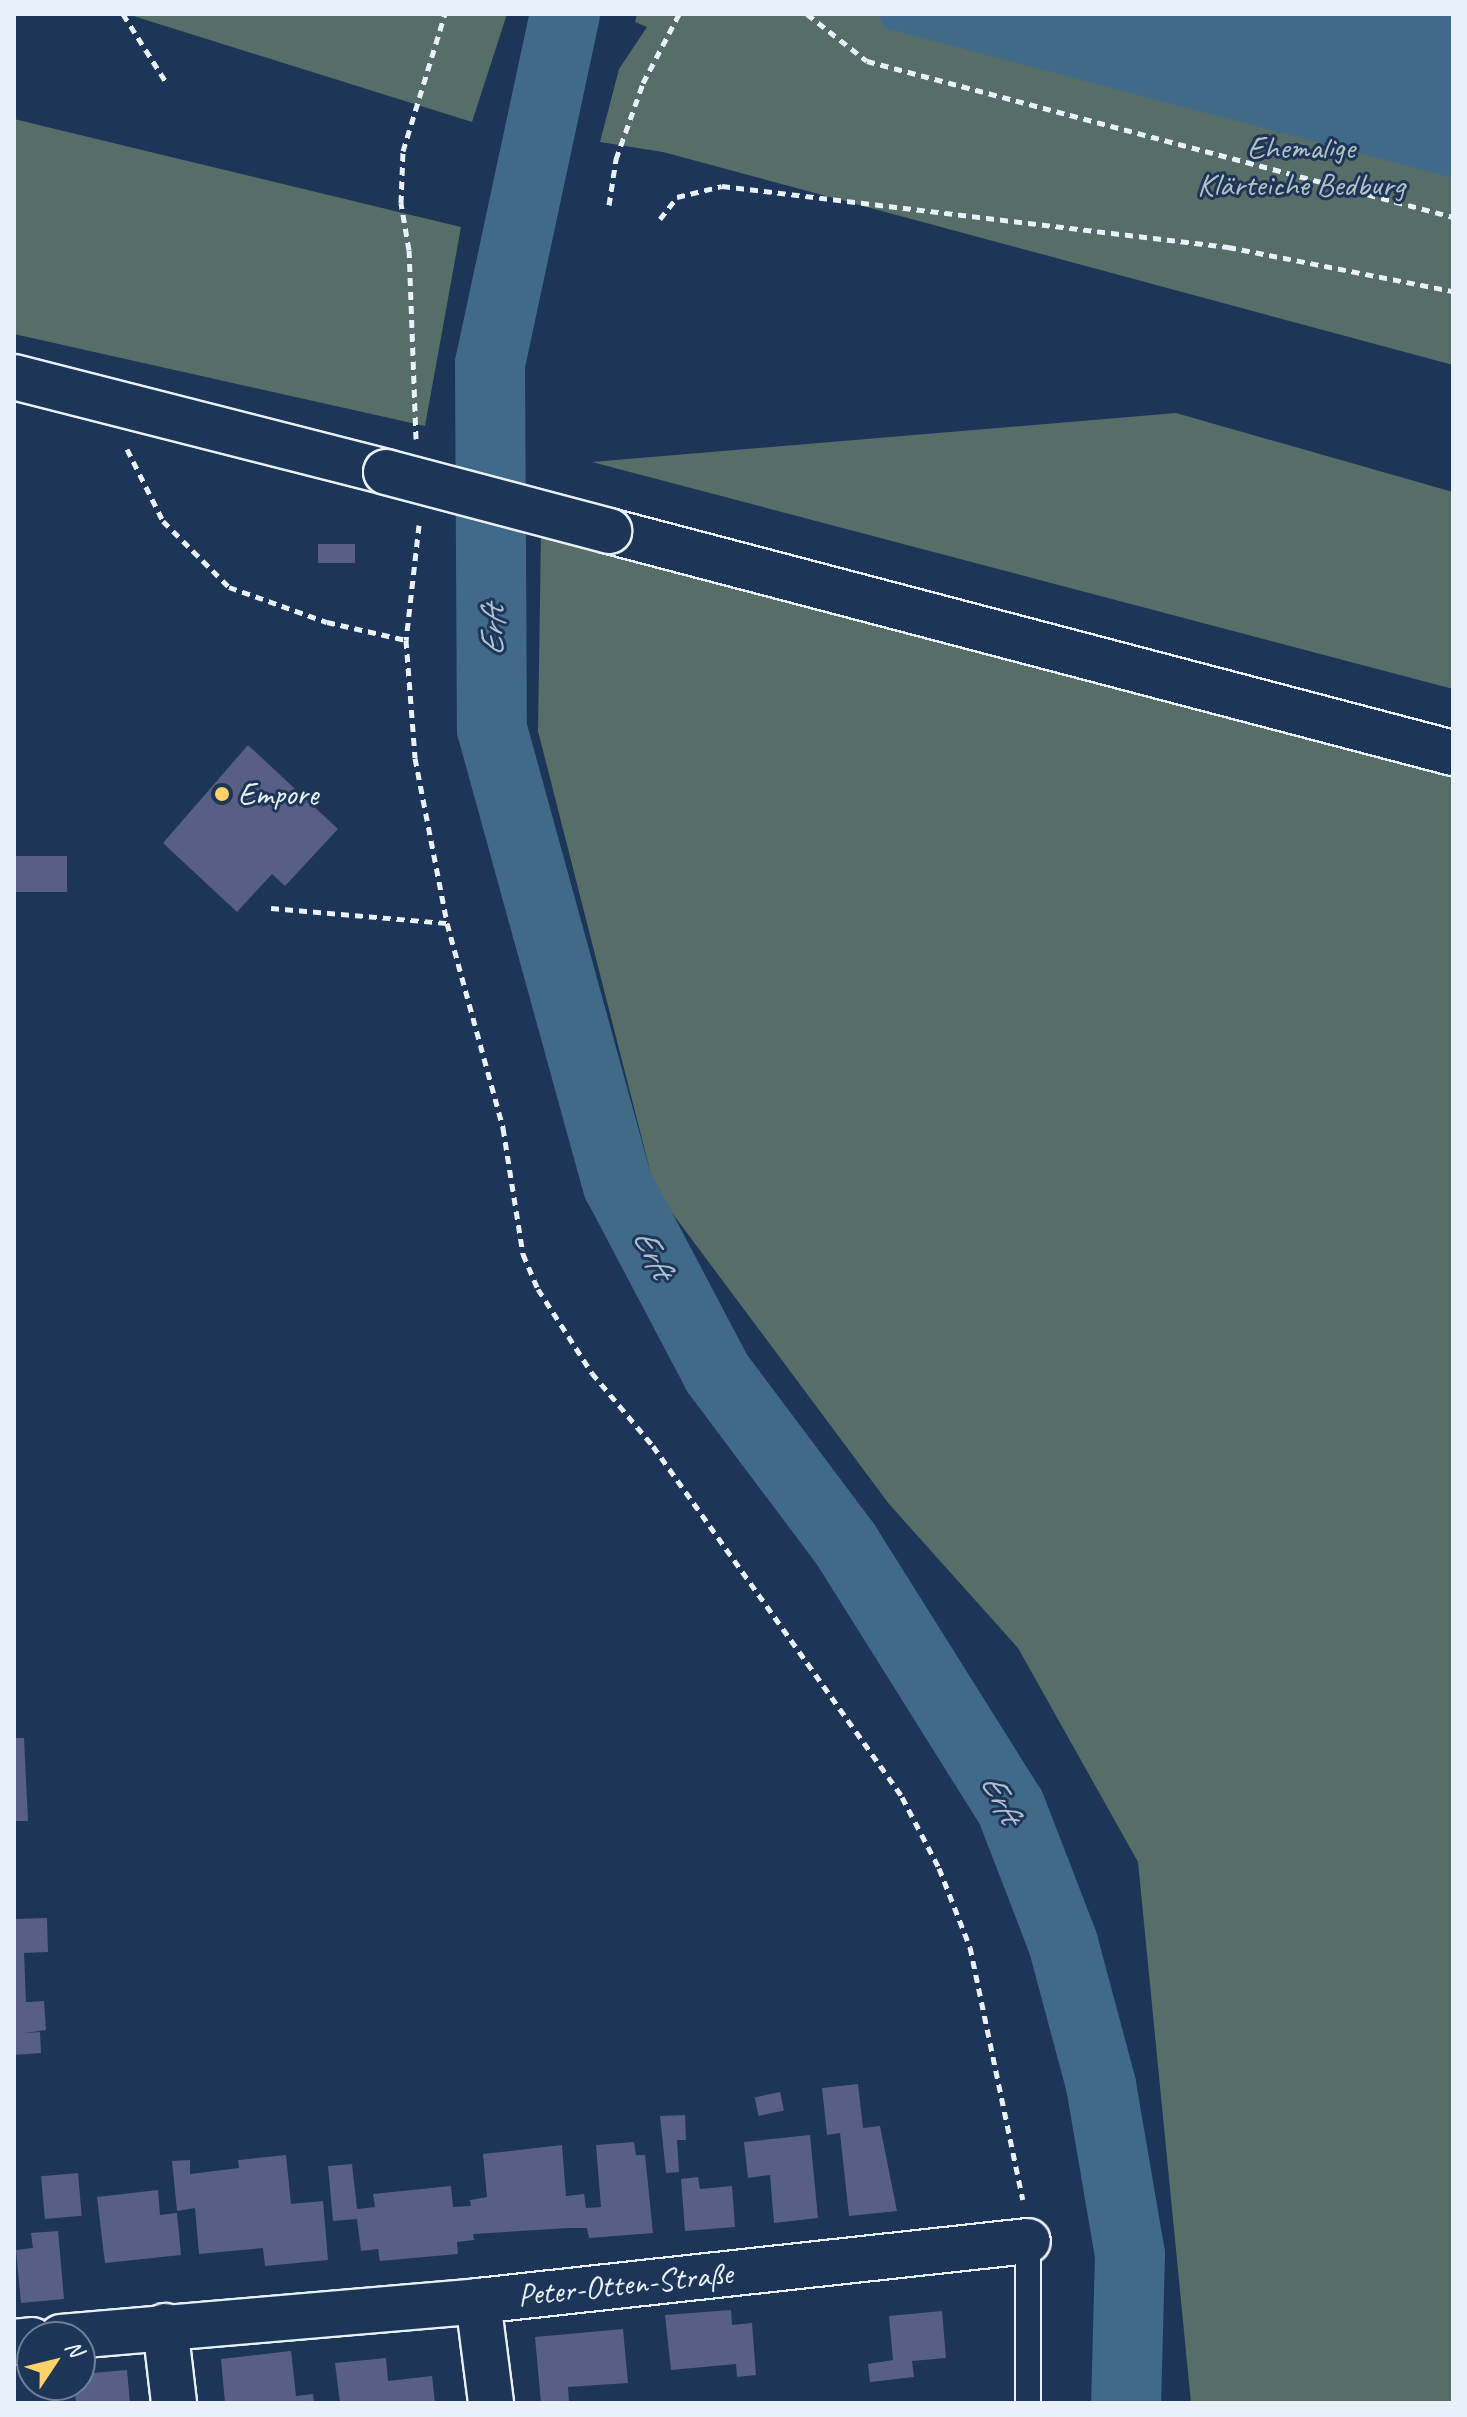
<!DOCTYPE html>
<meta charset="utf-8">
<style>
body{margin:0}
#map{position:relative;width:1467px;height:2417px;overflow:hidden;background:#1d3557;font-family:Caveat,sans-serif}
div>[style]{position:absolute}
.green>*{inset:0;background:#566d68}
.water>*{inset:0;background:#416a88}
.river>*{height:70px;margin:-35px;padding:0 35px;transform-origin:35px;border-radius:35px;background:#416a88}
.building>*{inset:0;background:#575f85;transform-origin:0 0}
.path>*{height:5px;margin-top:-2.5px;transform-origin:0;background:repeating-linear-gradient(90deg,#e8f1f8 0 8px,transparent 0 14px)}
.roads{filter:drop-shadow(2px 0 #e8f1f8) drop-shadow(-2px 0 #e8f1f8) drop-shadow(0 2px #e8f1f8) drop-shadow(0 -2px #e8f1f8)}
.service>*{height:24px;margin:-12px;padding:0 12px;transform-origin:12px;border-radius:12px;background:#1d3557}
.minor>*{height:44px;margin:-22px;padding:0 22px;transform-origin:22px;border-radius:22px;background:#1d3557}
.secondary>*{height:44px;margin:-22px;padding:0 22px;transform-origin:22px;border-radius:22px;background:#1d3557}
.bridges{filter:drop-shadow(2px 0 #e8f1f8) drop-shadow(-2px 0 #e8f1f8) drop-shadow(0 2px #e8f1f8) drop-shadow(0 -2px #e8f1f8)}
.secondary-bridge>*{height:44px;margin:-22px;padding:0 22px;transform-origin:22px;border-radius:22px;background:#1d3557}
.dots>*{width:22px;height:22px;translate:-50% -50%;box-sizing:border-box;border:4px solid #1d3557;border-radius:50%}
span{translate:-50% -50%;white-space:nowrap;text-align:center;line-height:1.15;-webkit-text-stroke:6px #1d3557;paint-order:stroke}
.park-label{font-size:32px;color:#b5c3c6}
.poi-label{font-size:32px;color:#e8f1f8}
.left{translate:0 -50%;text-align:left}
.street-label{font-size:32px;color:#e8f1f8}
.water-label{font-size:34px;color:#aec2d1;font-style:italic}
.frame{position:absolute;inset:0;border:16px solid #e8f1f8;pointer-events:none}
.north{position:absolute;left:16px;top:2321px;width:80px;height:80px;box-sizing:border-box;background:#1d3557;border:2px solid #6e8097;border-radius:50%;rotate:55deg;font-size:22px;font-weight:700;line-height:32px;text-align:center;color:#e8f1f8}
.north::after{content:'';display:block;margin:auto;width:28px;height:36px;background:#ffd166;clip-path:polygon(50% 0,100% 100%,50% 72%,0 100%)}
</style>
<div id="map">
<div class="green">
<div style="clip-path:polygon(127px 14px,507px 14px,472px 122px)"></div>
<div style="clip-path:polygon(637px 14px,1453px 14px,1453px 365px,663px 152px,600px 142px,619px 69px,647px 27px,635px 22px)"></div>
<div style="clip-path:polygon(14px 119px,461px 227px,425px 426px,14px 334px)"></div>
<div style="clip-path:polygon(1176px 413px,1453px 492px,1453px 689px,592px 462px)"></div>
<div style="clip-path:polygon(541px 532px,1453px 775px,1453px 2403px,1191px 2403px,1138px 1862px,1018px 1648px,889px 1504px,655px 1190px,538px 731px)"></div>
</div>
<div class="water">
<div style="clip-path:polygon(879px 14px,1453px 14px,1453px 178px,884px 28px)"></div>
</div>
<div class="river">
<div style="left:565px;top:14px;width:358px;rotate:102.1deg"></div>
<div style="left:490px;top:364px;width:365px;rotate:89.7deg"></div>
<div style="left:492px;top:729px;width:473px;rotate:74.6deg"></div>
<div style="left:618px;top:1185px;width:212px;rotate:62.2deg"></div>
<div style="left:717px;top:1373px;width:215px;rotate:53.1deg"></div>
<div style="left:846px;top:1545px;width:310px;rotate:57.9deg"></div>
<div style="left:1011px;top:1808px;width:145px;rotate:68.9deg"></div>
<div style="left:1063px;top:1943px;width:147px;rotate:75deg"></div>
<div style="left:1101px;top:2085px;width:171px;rotate:80.3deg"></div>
<div style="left:1130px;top:2254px;width:149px;rotate:91.5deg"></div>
</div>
<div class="building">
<div style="left:318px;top:544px;width:37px;height:19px"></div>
<div style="clip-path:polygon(248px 745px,338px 829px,285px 886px,272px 874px,237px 912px,163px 843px)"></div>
<div style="left:14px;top:856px;width:53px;height:36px"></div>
<div style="clip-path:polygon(14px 1738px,24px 1738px,28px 1821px,14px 1821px)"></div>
<div style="clip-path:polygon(47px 1918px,48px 1952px,24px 1953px,26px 2002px,44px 2001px,46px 2030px,24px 2033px,40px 2032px,41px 2053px,14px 2055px,14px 1919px)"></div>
<div style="clip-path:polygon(858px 2084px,863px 2128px,880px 2126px,897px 2211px,849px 2216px,840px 2133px,827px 2135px,822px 2088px)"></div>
<div style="left:780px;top:2092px;width:19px;height:26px;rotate:78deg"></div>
<div style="clip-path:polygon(685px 2115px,686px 2140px,677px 2140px,679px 2172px,666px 2173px,660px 2116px)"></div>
<div style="clip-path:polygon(810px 2135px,818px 2218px,774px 2223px,770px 2175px,748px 2178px,744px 2142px)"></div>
<div style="clip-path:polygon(634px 2142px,636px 2155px,645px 2155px,653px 2233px,589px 2238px,587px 2228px,568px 2228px,473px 2234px,474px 2240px,457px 2242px,458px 2254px,380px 2261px,378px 2249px,361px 2251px,357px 2219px,333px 2221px,328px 2166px,352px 2164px,357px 2209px,375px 2207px,373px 2194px,451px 2186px,453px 2207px,471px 2206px,470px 2200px,487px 2197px,483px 2154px,562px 2145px,566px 2196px,584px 2194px,586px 2208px,601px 2207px,596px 2145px)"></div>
<div style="clip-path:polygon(286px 2155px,291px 2204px,323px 2201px,328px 2260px,265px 2266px,263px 2248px,199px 2254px,195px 2208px,177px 2211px,172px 2161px,190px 2160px,190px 2174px,239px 2168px,238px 2160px)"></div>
<div style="left:78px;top:2173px;width:43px;height:37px;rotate:85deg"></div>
<div style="clip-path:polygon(698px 2177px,700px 2189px,732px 2186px,735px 2227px,685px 2231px,681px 2179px)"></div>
<div style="clip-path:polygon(158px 2190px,160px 2215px,177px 2213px,181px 2255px,105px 2263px,97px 2197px)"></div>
<div style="clip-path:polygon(58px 2231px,64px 2299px,21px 2303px,16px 2250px,33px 2248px,31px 2233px)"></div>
<div style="clip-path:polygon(731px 2310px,732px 2325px,752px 2323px,756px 2375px,737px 2377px,736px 2364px,671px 2370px,665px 2315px)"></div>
<div style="clip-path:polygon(942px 2311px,946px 2358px,912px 2361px,914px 2377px,870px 2382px,868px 2364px,893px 2360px,889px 2316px)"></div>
<div style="clip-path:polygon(623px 2329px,628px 2383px,568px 2387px,569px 2403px,541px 2403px,535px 2337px)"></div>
<div style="clip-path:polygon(291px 2351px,296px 2396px,313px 2394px,314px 2403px,225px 2403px,221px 2359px)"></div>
<div style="clip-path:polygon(386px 2358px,388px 2381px,432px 2376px,435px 2403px,340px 2403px,335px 2363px)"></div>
<div style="clip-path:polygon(127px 2370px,130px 2403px,76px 2403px,74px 2385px,80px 2385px,80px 2374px)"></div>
</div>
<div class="path">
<div style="left:123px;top:14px;width:80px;rotate:57.7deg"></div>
<div style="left:807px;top:14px;width:76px;rotate:38.1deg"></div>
<div style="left:867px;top:61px;width:606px;rotate:14.91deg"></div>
<div style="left:609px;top:205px;width:47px;rotate:-81.3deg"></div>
<div style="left:616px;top:159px;width:81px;rotate:-70.4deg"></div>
<div style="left:643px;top:83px;width:78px;rotate:-62.4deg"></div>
<div style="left:660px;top:219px;width:28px;rotate:-52deg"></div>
<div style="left:677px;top:197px;width:46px;rotate:-13.7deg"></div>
<div style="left:722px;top:186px;width:510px;rotate:6.87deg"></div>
<div style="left:1228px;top:247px;width:229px;rotate:11.1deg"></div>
<div style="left:416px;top:439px;width:189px;rotate:-92.1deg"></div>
<div style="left:409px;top:250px;width:48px;rotate:-99.7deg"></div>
<div style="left:401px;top:203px;width:52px;rotate:-87.8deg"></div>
<div style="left:403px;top:151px;width:143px;rotate:-73deg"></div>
<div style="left:127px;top:449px;width:80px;rotate:63.4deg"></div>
<div style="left:163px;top:521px;width:93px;rotate:45deg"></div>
<div style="left:229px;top:587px;width:104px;rotate:19.7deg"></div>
<div style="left:327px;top:622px;width:81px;rotate:12.8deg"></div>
<div style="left:419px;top:525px;width:116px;rotate:96.4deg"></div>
<div style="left:406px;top:640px;width:118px;rotate:85.6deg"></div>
<div style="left:415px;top:758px;width:168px;rotate:79deg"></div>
<div style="left:447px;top:923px;width:213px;rotate:74.7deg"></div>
<div style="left:503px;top:1128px;width:128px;rotate:81deg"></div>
<div style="left:523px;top:1254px;width:38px;rotate:67deg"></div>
<div style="left:538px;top:1289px;width:100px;rotate:57.3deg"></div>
<div style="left:592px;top:1373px;width:95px;rotate:50.1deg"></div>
<div style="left:653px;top:1446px;width:430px;rotate:54.6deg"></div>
<div style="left:902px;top:1797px;width:80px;rotate:62.5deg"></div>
<div style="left:939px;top:1868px;width:85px;rotate:68.6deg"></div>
<div style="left:970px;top:1947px;width:258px;rotate:78.2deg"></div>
<div style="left:271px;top:908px;width:177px;rotate:4.9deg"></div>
</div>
<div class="roads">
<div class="service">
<div style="left:1028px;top:2241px;width:162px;rotate:90deg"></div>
</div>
<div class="minor">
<div style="left:478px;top:2301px;width:103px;rotate:82.7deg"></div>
<div style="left:165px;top:2326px;width:78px;rotate:83.3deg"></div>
<div style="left:61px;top:2337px;width:419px;rotate:-4.9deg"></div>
<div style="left:478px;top:2301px;width:553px;rotate:-6.23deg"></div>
<div style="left:14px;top:2342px;width:18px;rotate:-6deg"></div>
</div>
<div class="secondary">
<div style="left:14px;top:377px;width:384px;rotate:14.3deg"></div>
<div style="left:609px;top:531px;width:873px;rotate:14.74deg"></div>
</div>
</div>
<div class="bridges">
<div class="secondary-bridge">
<div style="left:386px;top:472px;width:231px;rotate:14.8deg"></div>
</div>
</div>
<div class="dots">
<div style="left:222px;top:794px;background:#ffd166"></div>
</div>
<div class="park-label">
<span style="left:1301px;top:167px">Ehemalige<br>Klärteiche Bedburg</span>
</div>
<div class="poi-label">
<span class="left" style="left:238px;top:794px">Empore</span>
</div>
<div class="street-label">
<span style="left:625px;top:2285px;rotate:-6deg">Peter-Otten-Straße</span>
</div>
<div class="water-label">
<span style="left:492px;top:631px;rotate:-90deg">Erft</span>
<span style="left:654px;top:1253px;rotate:62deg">Erft</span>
<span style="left:1002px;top:1798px;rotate:62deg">Erft</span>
</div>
<div class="frame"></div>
<div class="north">N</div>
</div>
